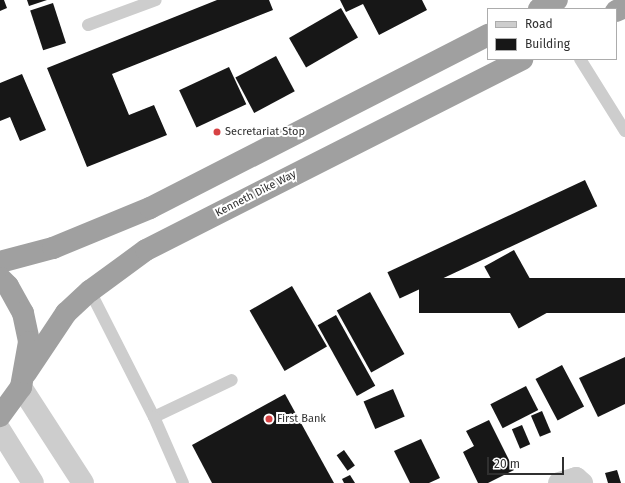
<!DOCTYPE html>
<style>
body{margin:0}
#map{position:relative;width:625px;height:483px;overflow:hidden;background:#fff;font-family:"Fira Sans",sans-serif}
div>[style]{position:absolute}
.building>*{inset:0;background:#171717;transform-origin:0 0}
.service>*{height:12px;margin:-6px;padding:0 6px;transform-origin:6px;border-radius:6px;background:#cdcdcd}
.minor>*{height:22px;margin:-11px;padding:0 11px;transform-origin:11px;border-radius:11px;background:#cdcdcd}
.trunk>*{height:22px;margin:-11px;padding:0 11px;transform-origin:11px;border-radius:11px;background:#a0a0a0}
.dots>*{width:11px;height:11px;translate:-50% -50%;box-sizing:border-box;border:2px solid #fff;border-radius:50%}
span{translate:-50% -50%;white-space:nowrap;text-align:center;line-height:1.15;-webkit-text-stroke:4px #fff;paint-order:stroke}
.poi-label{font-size:11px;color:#303030}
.left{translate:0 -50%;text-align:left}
.street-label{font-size:11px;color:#303030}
.legend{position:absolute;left:487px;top:8px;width:130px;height:52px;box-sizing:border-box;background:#fff;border:1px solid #acacac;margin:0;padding:5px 7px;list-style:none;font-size:12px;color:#303030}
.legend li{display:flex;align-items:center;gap:8px;height:20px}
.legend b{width:20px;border:1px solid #acacac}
.scale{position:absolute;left:487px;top:457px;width:77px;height:18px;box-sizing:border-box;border:2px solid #303030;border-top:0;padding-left:5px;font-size:12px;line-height:14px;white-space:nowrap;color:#303030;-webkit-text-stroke:3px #fff;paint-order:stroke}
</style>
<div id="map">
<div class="building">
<div style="clip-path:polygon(0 0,4px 0,7px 8px,0 11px)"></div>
<div style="clip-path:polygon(27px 0,47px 0,29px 6px)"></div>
<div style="clip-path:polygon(217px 0,269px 0,273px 10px,112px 74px,129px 115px,154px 105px,167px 135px,87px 167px,47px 68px)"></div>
<div style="clip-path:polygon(340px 0,422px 0,427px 10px,379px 35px,363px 4px,346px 12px)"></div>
<div style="left:53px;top:3px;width:42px;height:24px;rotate:72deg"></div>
<div style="left:341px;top:8px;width:34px;height:60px;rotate:60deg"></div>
<div style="left:276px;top:56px;width:40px;height:46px;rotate:62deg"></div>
<div style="left:229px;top:67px;width:41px;height:55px;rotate:65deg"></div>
<div style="clip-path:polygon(22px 74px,46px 130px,20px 141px,10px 117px,0 121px,0 83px)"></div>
<div style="left:585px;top:180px;width:29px;height:218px;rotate:65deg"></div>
<div style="left:514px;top:250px;width:71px;height:34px;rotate:61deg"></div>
<div style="left:625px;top:278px;width:35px;height:206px;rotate:90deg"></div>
<div style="left:292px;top:286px;width:70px;height:49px;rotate:60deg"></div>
<div style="left:370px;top:292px;width:71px;height:38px;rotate:61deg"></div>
<div style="left:336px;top:315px;width:81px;height:21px;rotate:61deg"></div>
<div style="clip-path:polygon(625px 357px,625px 404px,598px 417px,579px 378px)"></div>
<div style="left:562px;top:365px;width:47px;height:30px;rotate:62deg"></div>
<div style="left:526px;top:386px;width:27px;height:40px;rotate:63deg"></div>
<div style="left:393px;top:389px;width:30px;height:32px;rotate:67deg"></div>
<div style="clip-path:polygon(285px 394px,334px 483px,212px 483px,192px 445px)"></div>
<div style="left:542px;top:411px;width:23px;height:12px;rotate:67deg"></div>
<div style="clip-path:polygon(489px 420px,514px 470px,488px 483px,478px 483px,463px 452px,474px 446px,466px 431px)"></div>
<div style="left:522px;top:425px;width:21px;height:11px;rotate:67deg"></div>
<div style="clip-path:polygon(421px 439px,440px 478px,429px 483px,410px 483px,394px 451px)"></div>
<div style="left:344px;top:450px;width:19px;height:9px;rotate:55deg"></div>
<div style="clip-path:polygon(617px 470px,621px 483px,608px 483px,605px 473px)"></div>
<div style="clip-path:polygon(350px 475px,355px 483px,344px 483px,342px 479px)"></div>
</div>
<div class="service">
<div style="left:88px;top:25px;width:72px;rotate:-20.2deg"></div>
<div style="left:580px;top:59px;width:85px;rotate:58deg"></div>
<div style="left:90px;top:291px;width:141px;rotate:63.1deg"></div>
<div style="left:154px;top:417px;width:86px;rotate:-25.4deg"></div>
<div style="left:154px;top:417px;width:72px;rotate:66.3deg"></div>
</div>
<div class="minor">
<div style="left:21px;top:387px;width:114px;rotate:57.1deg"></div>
<div style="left:0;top:430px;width:62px;rotate:58.1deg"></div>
<div style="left:559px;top:483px;width:18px;rotate:-16deg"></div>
<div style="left:576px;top:478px;width:8px;rotate:40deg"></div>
</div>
<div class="trunk">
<div style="left:539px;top:9px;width:20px;rotate:-27deg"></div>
<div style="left:616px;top:11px;width:10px;rotate:-24deg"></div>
<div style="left:0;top:262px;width:55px;rotate:-14.8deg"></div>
<div style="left:53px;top:248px;width:105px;rotate:-22.4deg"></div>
<div style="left:150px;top:208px;width:380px;rotate:-27.1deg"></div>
<div style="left:0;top:278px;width:11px;rotate:45deg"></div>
<div style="left:8px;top:286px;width:31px;rotate:61deg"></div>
<div style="left:23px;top:313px;width:30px;rotate:78deg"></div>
<div style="left:29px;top:342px;width:46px;rotate:100.1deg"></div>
<div style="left:21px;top:387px;width:36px;rotate:126deg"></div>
<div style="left:26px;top:373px;width:72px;rotate:-56.3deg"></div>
<div style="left:66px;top:313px;width:33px;rotate:-43deg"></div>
<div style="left:90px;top:291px;width:69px;rotate:-36.2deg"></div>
<div style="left:146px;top:250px;width:422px;rotate:-26.9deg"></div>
</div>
<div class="dots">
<div style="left:217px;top:132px;background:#d74244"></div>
<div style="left:269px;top:419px;background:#d74244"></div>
</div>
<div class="poi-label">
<span class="left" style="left:225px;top:132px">Secretariat Stop</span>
<span class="left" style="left:277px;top:419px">First Bank</span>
</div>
<div class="street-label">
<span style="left:256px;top:194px;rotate:-27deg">Kenneth Dike Way</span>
</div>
<ul class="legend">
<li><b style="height:5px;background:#cdcdcd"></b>Road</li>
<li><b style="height:11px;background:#171717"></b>Building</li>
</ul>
<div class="scale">20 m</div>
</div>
